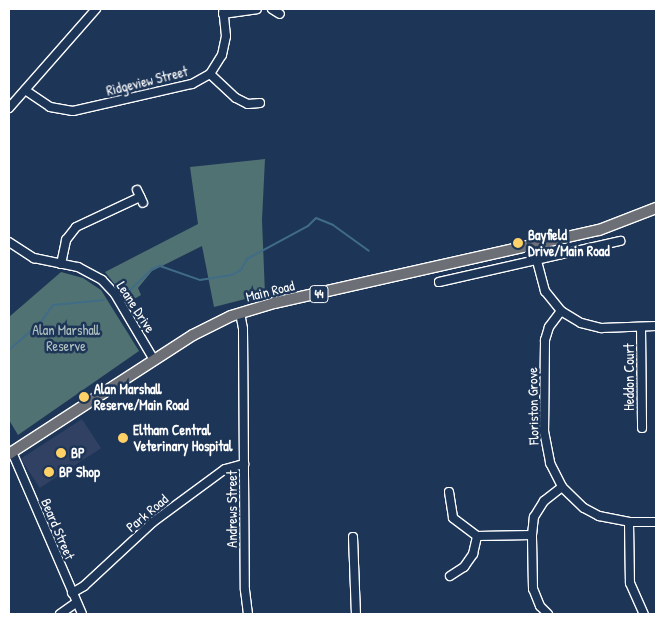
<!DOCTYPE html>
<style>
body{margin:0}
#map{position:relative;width:665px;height:623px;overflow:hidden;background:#1d3557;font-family:"Patrick Hand",sans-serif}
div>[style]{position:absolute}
.built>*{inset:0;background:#304163;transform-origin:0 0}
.green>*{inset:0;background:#507272}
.stream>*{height:2px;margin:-1px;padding:0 1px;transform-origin:1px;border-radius:1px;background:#416c88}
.roads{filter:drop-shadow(1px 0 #fff) drop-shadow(-1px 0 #fff) drop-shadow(0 1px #fff) drop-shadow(0 -1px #fff)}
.minor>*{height:8px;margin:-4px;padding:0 4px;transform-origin:4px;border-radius:4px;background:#1d3557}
.major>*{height:10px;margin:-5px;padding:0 5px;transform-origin:5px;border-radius:5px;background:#6c6f75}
.dots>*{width:14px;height:14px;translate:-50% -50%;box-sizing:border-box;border:2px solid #1d3557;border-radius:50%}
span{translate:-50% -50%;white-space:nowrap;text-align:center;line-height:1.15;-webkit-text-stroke:5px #1d3557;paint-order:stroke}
.shield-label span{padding:1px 4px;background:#1d3557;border:1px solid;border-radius:4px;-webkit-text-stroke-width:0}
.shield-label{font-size:12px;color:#fff;font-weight:700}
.street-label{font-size:14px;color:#fff}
.poi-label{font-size:14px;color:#fff;font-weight:700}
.left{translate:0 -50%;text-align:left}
.park-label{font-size:14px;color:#b0c0c0}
.frame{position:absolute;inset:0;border:10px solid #fff;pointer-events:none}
</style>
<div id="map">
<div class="built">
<div style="left:82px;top:419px;width:35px;height:73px;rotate:57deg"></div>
</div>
<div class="green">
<div style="clip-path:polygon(265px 159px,262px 220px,265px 294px,214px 307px,202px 246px,152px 271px,138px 288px,141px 295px,129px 302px,105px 272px,198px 224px,190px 167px)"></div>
<div style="clip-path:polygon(61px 272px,83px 278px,101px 290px,139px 351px,18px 435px,9px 420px,9px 317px)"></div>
</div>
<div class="stream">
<div style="left:127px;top:293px;width:35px;rotate:-44deg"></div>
<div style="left:152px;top:269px;width:9px;rotate:-21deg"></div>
<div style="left:160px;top:266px;width:42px;rotate:19.3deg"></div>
<div style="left:200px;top:280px;width:32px;rotate:-9deg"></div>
<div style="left:232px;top:275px;width:10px;rotate:-29deg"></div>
<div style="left:241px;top:270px;width:13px;rotate:-61deg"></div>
<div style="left:247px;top:259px;width:69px;rotate:-28.4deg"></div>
<div style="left:308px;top:226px;width:11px;rotate:-45deg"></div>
<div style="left:316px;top:218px;width:18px;rotate:22deg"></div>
<div style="left:333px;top:225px;width:44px;rotate:35.8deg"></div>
<div style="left:9px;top:350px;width:41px;rotate:-41.1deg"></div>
<div style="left:40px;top:323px;width:22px;rotate:-54deg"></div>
<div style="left:53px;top:305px;width:51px;rotate:-5.6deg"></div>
</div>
<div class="roads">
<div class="minor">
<div style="left:272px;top:9px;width:9px;rotate:32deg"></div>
<div style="left:223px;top:14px;width:34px;rotate:-8deg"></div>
<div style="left:210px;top:74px;width:35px;rotate:43deg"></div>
<div style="left:236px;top:98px;width:13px;rotate:27deg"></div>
<div style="left:248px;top:104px;width:12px;rotate:-5deg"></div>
<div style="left:25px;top:90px;width:30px;rotate:34deg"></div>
<div style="left:50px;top:107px;width:23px;rotate:10deg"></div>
<div style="left:73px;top:111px;width:122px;rotate:-12.8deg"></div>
<div style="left:192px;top:84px;width:21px;rotate:-29deg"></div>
<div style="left:210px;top:74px;width:22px;rotate:-58deg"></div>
<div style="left:222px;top:55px;width:19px;rotate:-78deg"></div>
<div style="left:226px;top:36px;width:27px;rotate:-96deg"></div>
<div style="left:9px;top:108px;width:132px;rotate:-48.7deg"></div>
<div style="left:137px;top:190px;width:14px;rotate:65deg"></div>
<div style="left:9px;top:242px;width:30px;rotate:33deg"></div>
<div style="left:34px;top:258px;width:45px;rotate:11.6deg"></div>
<div style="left:78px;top:267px;width:27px;rotate:28deg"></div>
<div style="left:102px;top:280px;width:19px;rotate:47deg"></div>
<div style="left:115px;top:294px;width:77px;rotate:59.4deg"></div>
<div style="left:533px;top:246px;width:47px;rotate:75.1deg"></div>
<div style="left:545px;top:291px;width:26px;rotate:51deg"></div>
<div style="left:561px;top:311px;width:23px;rotate:31deg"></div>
<div style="left:581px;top:323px;width:21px;rotate:14deg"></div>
<div style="left:601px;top:328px;width:55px;rotate:-2.1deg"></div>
<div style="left:61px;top:264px;width:25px;rotate:-78deg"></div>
<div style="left:66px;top:240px;width:16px;rotate:-52deg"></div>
<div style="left:76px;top:227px;width:71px;rotate:-25.1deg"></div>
<div style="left:439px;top:282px;width:186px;rotate:-12.8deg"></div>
<div style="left:561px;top:311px;width:20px;rotate:127deg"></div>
<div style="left:549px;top:327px;width:14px;rotate:107deg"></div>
<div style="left:545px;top:340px;width:91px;rotate:90.6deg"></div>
<div style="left:544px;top:431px;width:33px;rotate:79deg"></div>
<div style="left:550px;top:463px;width:27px;rotate:63deg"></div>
<div style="left:562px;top:487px;width:30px;rotate:44deg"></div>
<div style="left:584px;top:508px;width:17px;rotate:28deg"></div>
<div style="left:599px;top:516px;width:31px;rotate:11deg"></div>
<div style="left:629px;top:522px;width:27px"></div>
<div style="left:240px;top:313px;width:16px;rotate:79deg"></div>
<div style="left:243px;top:329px;width:261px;rotate:89.6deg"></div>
<div style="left:245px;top:590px;width:24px;rotate:83deg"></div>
<div style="left:641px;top:327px;width:101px;rotate:89.4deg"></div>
<div style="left:12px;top:452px;width:176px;rotate:66.6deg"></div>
<div style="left:449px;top:492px;width:26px;rotate:81deg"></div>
<div style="left:453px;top:518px;width:30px;rotate:37deg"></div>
<div style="left:477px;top:536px;width:55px;rotate:-1deg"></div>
<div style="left:629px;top:522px;width:61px;rotate:89.1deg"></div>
<div style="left:630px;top:583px;width:34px;rotate:66deg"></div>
<div style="left:353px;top:537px;width:77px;rotate:87.8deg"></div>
<div style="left:450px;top:576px;width:17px;rotate:-33deg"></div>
<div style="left:464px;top:567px;width:16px;rotate:-55deg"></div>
<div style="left:473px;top:554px;width:18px;rotate:-77deg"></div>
<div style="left:72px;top:593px;width:14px;rotate:-30deg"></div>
<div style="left:84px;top:586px;width:94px;rotate:-42.8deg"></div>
<div style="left:153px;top:522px;width:89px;rotate:-36.4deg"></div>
<div style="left:225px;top:469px;width:20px;rotate:-15deg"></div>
<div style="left:60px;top:614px;width:19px;rotate:-35deg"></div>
<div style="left:548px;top:614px;width:11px;rotate:-135deg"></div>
<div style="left:540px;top:606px;width:18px;rotate:-112deg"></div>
<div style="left:533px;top:589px;width:54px;rotate:-91.1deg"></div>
<div style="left:532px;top:535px;width:18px;rotate:-84deg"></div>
<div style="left:534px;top:517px;width:19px;rotate:-58deg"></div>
<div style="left:544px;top:501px;width:23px;rotate:-38deg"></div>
</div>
<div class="major">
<div style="left:9px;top:454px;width:219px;rotate:-32.9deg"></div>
<div style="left:193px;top:335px;width:42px;rotate:-26.6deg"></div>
<div style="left:231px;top:316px;width:45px;rotate:-16.8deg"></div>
<div style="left:274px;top:303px;width:333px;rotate:-12.7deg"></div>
<div style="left:599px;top:230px;width:61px;rotate:-21.1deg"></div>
</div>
</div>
<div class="dots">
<div style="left:518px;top:243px;background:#ffd166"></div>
<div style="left:84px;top:397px;background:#ffd166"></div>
<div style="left:123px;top:438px;background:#ffd166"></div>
<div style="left:61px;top:453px;background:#ffd166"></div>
<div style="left:49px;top:472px;background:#ffd166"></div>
</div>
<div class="shield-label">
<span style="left:319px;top:294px">44</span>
</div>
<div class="street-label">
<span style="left:147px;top:81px;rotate:-14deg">Ridgeview Street</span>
<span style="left:270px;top:291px;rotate:-14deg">Main Road</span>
<span style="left:136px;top:307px;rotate:57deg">Leane Drive</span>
<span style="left:629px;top:377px;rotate:-90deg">Heddon Court</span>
<span style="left:533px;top:406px;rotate:-91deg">Floriston Grove</span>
<span style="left:232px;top:509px;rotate:-90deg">Andrews Street</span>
<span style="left:147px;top:513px;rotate:-40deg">Park Road</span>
<span style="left:58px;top:529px;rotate:67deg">Beard Street</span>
</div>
<div class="poi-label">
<span class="left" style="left:528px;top:243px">Bayfield<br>Drive/Main Road</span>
<span class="left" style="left:94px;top:397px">Alan Marshall<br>Reserve/Main Road</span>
<span class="left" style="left:133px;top:438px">Eltham Central<br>Veterinary Hospital</span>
<span class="left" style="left:71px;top:453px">BP</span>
<span class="left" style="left:59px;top:472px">BP Shop</span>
</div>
<div class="park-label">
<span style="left:66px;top:338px">Alan Marshall<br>Reserve</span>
</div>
<div class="frame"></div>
</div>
